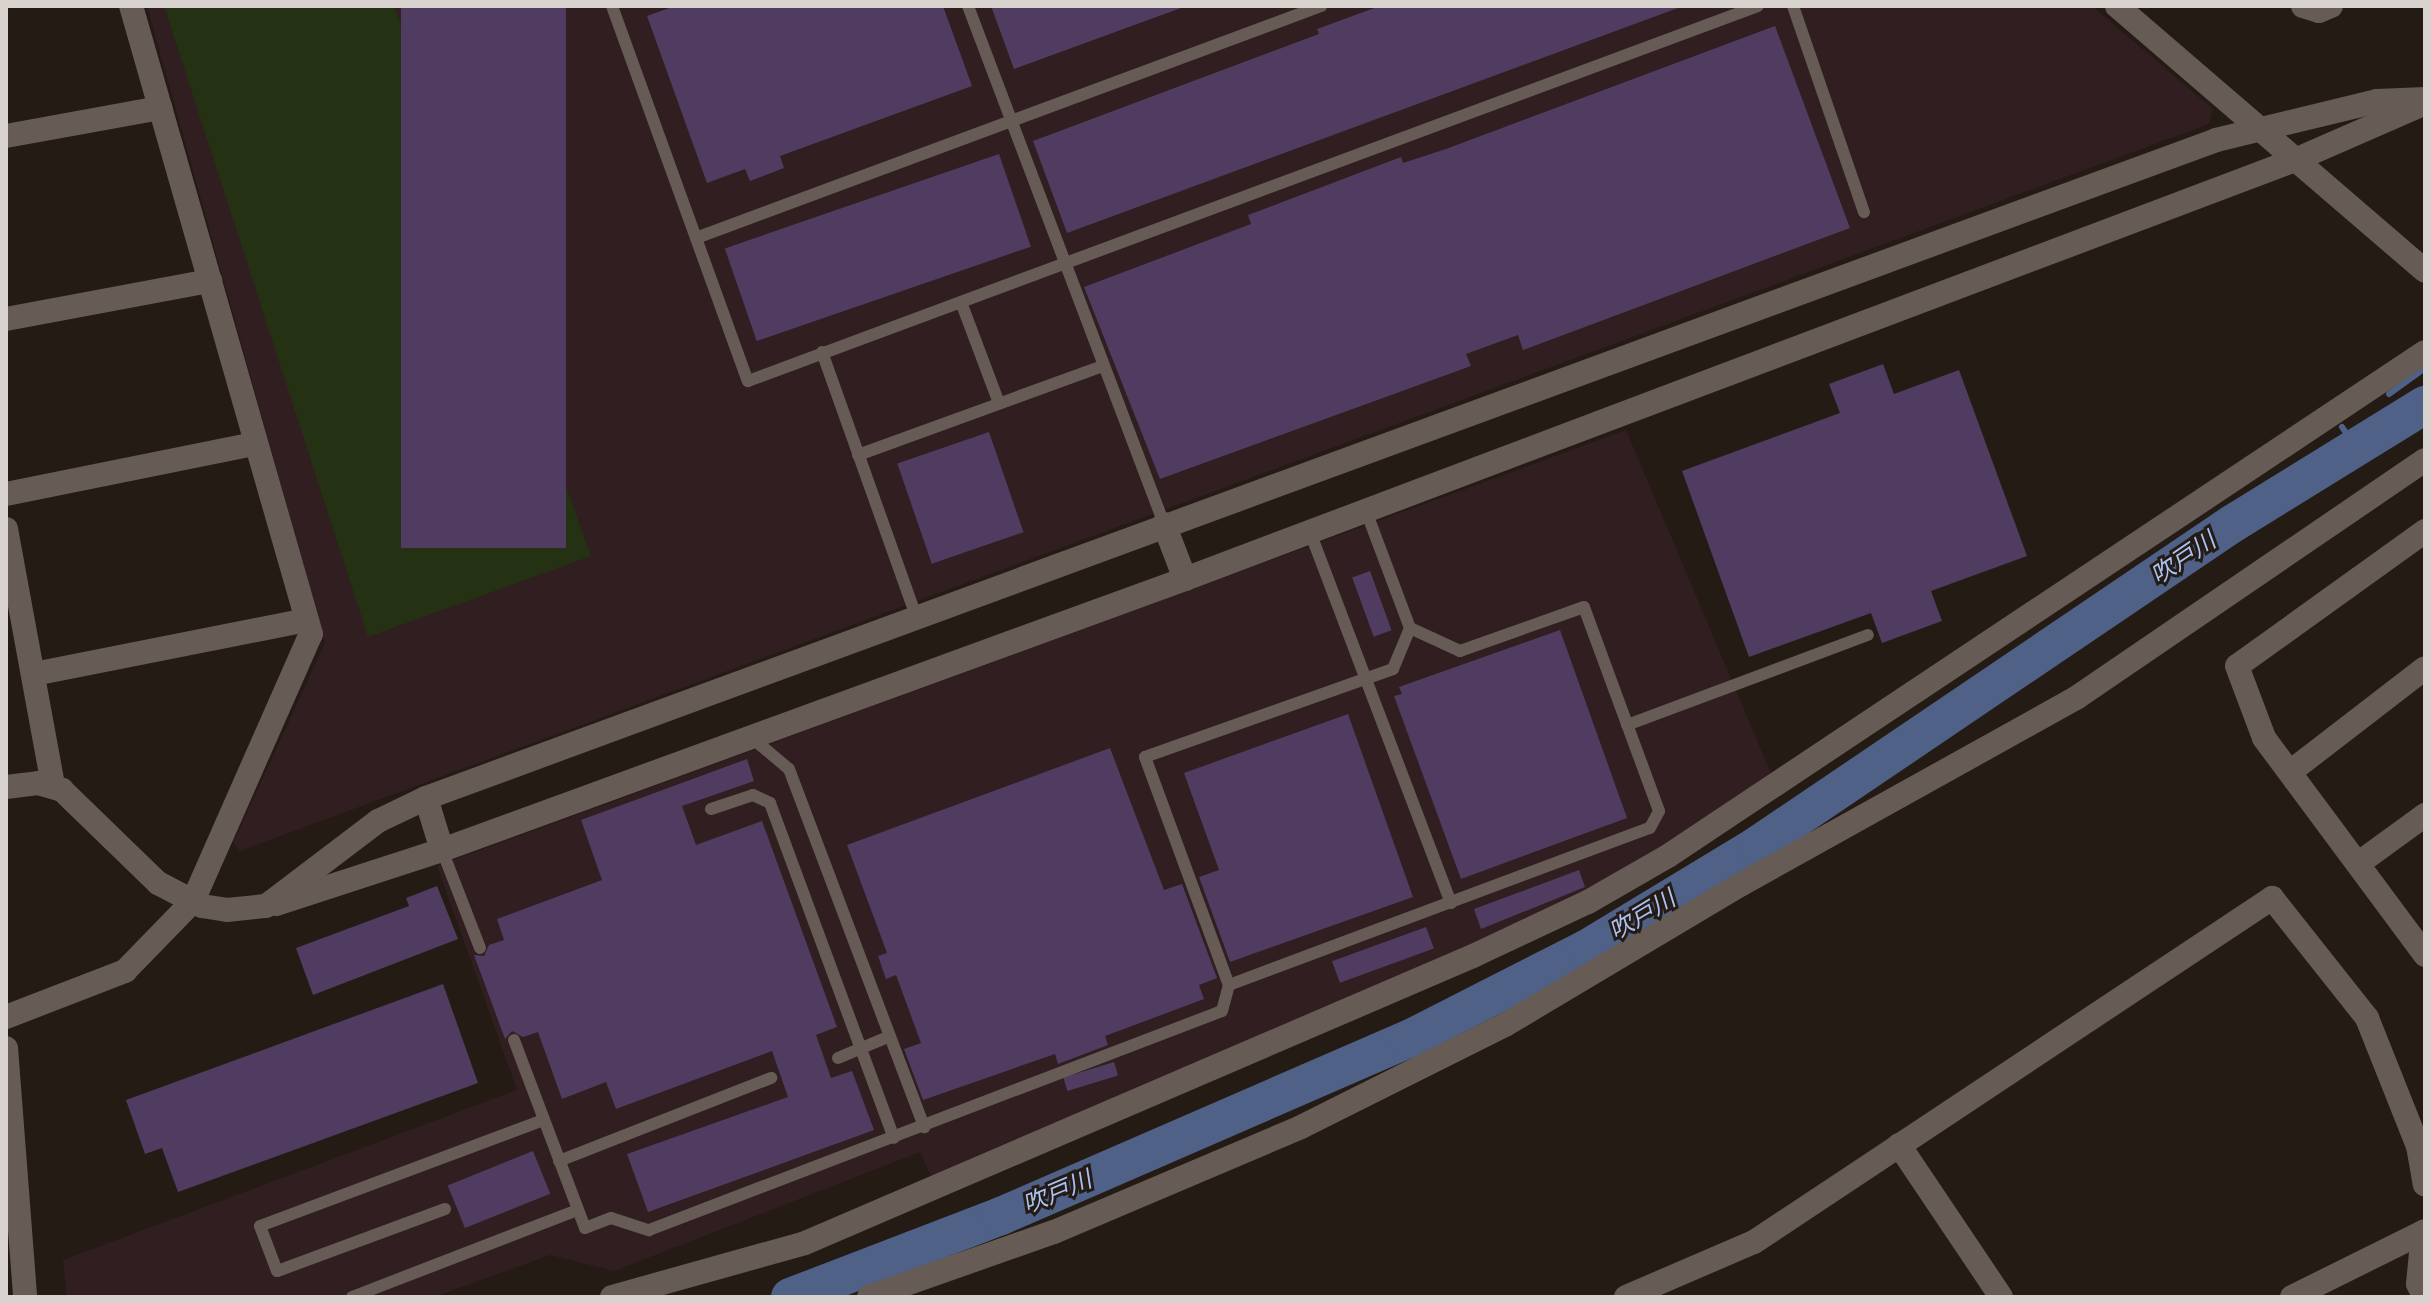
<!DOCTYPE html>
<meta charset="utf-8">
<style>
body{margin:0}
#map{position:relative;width:2431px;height:1303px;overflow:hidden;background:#241b15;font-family:"PT Sans Narrow","Noto Sans JP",sans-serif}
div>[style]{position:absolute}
.industrial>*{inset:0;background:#311e20}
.green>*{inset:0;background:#243112}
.stream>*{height:6px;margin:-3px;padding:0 3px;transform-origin:3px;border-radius:3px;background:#4f6186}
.river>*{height:38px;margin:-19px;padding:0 19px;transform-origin:19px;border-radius:19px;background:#4f6186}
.building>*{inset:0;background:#4f3c60;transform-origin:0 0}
.lane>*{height:12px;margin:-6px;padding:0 6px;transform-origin:6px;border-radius:6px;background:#665b55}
.street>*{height:24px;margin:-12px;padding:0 12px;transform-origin:12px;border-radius:12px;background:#665b55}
.secondary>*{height:24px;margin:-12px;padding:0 12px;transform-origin:12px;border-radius:12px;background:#665b55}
span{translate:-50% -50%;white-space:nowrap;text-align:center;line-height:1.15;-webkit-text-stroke:6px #241b15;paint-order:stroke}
.water-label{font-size:24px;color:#abc3f4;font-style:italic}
.frame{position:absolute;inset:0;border:8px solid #d9d3cf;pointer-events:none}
</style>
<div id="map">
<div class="industrial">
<div style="clip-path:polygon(147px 6px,2092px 6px,2213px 109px,2209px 124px,240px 851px,233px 843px,325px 643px)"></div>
<div style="clip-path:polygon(1626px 430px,1772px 776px,1580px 897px,933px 1181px,920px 1152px,614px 1271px,550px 1255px,434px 1297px,67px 1297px,63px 1260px,517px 1090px,437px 866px)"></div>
</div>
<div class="green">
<div style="clip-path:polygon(164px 6px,394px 6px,591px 556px,368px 637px)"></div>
</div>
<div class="stream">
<div style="left:2389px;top:394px;width:44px;rotate:-35.8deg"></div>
<div style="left:2342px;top:427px;width:24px;rotate:55deg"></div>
</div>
<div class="river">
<div style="left:790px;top:1297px;width:226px;rotate:-21deg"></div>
<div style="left:1001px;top:1216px;width:445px;rotate:-23.5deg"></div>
<div style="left:1409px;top:1039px;width:199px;rotate:-27deg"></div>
<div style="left:1586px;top:949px;width:199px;rotate:-31.2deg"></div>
<div style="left:1756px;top:846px;width:575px;rotate:-34.08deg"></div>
<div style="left:2232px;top:524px;width:227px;rotate:-31.7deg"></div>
</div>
<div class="building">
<div style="left:401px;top:6px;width:165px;height:542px"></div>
<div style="clip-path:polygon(675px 6px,943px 6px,972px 86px,780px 156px,784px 168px,750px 181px,745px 169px,707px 183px,647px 16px)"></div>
<div style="clip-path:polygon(991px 6px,1181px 6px,1181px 8px,1014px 69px)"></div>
<div style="clip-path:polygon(1380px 6px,1678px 8px,1067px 233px,1033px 141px,1319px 34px,1317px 29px)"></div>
<div style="clip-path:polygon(1775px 26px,1850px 228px,1523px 350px,1518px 335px,1466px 354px,1471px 366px,1160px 479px,1084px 287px,1251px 224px,1248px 215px,1401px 157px,1403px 163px,1446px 149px)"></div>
<div style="left:999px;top:154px;width:98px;height:290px;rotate:71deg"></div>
<div style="clip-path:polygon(1883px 364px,1894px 394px,1959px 370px,2027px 556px,1931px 591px,1942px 621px,1882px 643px,1871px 613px,1749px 657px,1682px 471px,1840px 413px,1829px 384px)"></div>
<div style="left:989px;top:432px;width:106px;height:97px;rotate:71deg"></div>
<div style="left:1370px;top:571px;width:63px;height:19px;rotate:70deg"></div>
<div style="clip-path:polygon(1560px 630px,1627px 818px,1461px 879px,1394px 696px,1402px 694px,1399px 687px)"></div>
<div style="clip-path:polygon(1348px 714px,1413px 897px,1230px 962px,1199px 877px,1219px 870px,1184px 773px)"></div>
<div style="clip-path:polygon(1110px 748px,1164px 890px,1182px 884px,1217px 978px,1199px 985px,1204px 999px,1105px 1036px,1108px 1045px,1058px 1064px,1055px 1054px,923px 1100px,904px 1049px,921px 1043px,896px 975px,886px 979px,878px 956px,887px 953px,847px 845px)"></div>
<div style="clip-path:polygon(747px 759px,754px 781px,682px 806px,696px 845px,762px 821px,837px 1027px,816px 1035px,831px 1078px,852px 1071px,874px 1130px,648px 1212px,627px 1154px,788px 1097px,772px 1051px,616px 1109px,606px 1082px,562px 1099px,538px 1032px,523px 1037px,512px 1031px,505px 1039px,474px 955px,484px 956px,489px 945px,504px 940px,497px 919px,602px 880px,581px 820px)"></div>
<div style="clip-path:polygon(1579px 870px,1585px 887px,1481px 929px,1474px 909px)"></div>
<div style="clip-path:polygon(437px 886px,458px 939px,313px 995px,296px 948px,409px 906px,406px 898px)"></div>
<div style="left:1426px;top:927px;width:23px;height:100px;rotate:70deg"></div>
<div style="clip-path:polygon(443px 984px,478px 1083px,178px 1192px,162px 1148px,145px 1154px,126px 1100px)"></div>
<div style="left:1114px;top:1062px;width:14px;height:53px;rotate:73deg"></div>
<div style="left:533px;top:1151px;width:46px;height:92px;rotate:68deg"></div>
</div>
<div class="lane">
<div style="left:612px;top:6px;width:399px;rotate:70.1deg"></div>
<div style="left:748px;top:381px;width:1077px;rotate:-20.37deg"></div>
<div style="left:968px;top:6px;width:554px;rotate:69.27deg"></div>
<div style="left:1793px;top:6px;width:218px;rotate:71deg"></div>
<div style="left:696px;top:238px;width:667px;rotate:-20.36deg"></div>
<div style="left:961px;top:302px;width:108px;rotate:69.4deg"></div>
<div style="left:822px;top:352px;width:280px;rotate:70.4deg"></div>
<div style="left:858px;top:455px;width:260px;rotate:-20deg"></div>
<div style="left:1366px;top:511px;width:125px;rotate:69.4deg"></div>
<div style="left:1310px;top:532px;width:397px;rotate:69.2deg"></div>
<div style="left:1627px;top:725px;width:257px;rotate:-20.5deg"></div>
<div style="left:752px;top:738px;width:48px;rotate:40deg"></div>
<div style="left:789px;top:769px;width:383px;rotate:69.3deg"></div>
<div style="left:711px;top:809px;width:44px;rotate:-18.4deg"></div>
<div style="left:753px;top:795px;width:19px;rotate:25deg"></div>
<div style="left:770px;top:803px;width:357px;rotate:69.7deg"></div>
<div style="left:442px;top:850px;width:105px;rotate:68.8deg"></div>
<div style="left:514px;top:1040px;width:201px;rotate:69.3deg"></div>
<div style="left:585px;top:1228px;width:28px;rotate:-21deg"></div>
<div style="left:611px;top:1218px;width:40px;rotate:18deg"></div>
<div style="left:649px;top:1230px;width:613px;rotate:-20.92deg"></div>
<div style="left:1222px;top:1011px;width:27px;rotate:-75deg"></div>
<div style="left:1229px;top:985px;width:449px;rotate:-20.5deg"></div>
<div style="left:1650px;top:828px;width:19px;rotate:-62deg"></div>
<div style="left:1659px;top:811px;width:217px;rotate:-110.2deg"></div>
<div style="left:1584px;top:607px;width:132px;rotate:160.5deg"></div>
<div style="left:1460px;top:651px;width:55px;rotate:-155.3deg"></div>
<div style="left:1410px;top:628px;width:44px;rotate:112.5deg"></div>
<div style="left:1393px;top:669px;width:263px;rotate:160.5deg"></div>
<div style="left:1145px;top:757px;width:243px;rotate:69.8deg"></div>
<div style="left:838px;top:1058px;width:54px;rotate:-22.8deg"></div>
<div style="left:559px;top:1161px;width:228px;rotate:-21.4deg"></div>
<div style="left:445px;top:1209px;width:179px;rotate:159.7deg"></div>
<div style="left:277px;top:1271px;width:48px;rotate:-110.7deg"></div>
<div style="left:260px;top:1226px;width:303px;rotate:-20.5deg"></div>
<div style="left:352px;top:1297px;width:241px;rotate:-21.1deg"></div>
</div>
<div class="street">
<div style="left:2303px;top:6px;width:17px;rotate:17deg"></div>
<div style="left:2319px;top:11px;width:13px;rotate:-23deg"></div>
<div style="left:6px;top:136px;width:157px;rotate:-10.3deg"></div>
<div style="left:6px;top:319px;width:208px;rotate:-10.6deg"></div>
<div style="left:6px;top:494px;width:253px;rotate:-11.4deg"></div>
<div style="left:1164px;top:524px;width:59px;rotate:69.1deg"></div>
<div style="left:6px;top:529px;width:260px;rotate:79.6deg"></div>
<div style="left:2425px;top:531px;width:231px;rotate:144.3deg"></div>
<div style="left:2237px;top:666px;width:77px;rotate:69.4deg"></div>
<div style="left:2264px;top:738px;width:270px;rotate:53.4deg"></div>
<div style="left:34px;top:674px;width:278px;rotate:-11.2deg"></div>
<div style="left:2290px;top:772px;width:170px;rotate:-37.6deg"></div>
<div style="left:2359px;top:863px;width:82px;rotate:-36deg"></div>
<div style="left:276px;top:904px;width:175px;rotate:-18deg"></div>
<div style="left:442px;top:850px;width:791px;rotate:-20.04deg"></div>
<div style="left:1185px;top:579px;width:1186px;rotate:-20.68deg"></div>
<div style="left:2295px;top:160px;width:140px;rotate:-23.6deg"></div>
<div style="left:266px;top:906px;width:141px;rotate:-37.2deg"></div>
<div style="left:378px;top:821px;width:53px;rotate:-25.6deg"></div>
<div style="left:426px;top:798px;width:1907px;rotate:-20.18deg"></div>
<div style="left:2216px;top:140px;width:166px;rotate:-13.6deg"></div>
<div style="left:2377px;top:101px;width:48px;rotate:-2.4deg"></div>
<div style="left:6px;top:1017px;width:128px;rotate:-21.1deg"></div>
<div style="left:125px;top:971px;width:98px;rotate:-45.8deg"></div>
<div style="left:193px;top:901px;width:292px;rotate:-66.2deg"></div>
<div style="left:311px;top:634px;width:653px;rotate:-105.99deg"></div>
<div style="left:6px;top:1048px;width:250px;rotate:85.6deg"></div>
<div style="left:1899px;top:1145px;width:183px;rotate:56.1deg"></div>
<div style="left:2423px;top:1232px;width:52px;rotate:95.5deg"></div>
<div style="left:2418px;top:1284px;width:15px;rotate:62deg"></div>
<div style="left:612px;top:1297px;width:200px;rotate:-15.6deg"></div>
<div style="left:805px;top:1243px;width:727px;rotate:-23.25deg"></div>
<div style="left:1473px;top:956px;width:127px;rotate:-25.2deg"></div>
<div style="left:1588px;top:902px;width:92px;rotate:-29.9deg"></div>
<div style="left:1668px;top:856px;width:909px;rotate:-33.66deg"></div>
<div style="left:869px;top:1297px;width:196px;rotate:-19.4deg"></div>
<div style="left:1054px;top:1232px;width:268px;rotate:-23deg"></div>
<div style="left:1301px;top:1127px;width:228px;rotate:-26.6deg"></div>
<div style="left:1505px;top:1025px;width:274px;rotate:-30.8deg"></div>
<div style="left:1740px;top:885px;width:385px;rotate:-29.1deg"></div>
<div style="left:2076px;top:698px;width:422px;rotate:-34.3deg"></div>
<div style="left:1626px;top:1297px;width:139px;rotate:-23.3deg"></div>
<div style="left:1754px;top:1242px;width:622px;rotate:-33.59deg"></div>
<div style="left:2272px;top:898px;width:153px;rotate:51.6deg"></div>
<div style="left:2367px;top:1018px;width:138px;rotate:68.3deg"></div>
<div style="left:2418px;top:1146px;width:39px;rotate:80deg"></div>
</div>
<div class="secondary">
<div style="left:2117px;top:6px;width:406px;rotate:40.7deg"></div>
<div style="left:6px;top:787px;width:32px;rotate:-7deg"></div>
<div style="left:38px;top:783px;width:25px;rotate:16deg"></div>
<div style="left:62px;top:790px;width:134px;rotate:44.1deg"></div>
<div style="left:158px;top:883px;width:50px;rotate:27.6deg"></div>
<div style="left:202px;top:906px;width:25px;rotate:9deg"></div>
<div style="left:227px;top:910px;width:39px;rotate:-6deg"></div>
<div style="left:426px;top:798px;width:54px;rotate:72.9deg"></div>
<div style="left:2292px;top:1297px;width:148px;rotate:-26.4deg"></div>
</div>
<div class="water-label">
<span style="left:2183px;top:558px;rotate:-34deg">吹戸川</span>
<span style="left:1642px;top:915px;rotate:-31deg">吹戸川</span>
<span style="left:1057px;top:1192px;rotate:-23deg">吹戸川</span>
</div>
<div class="frame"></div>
</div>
